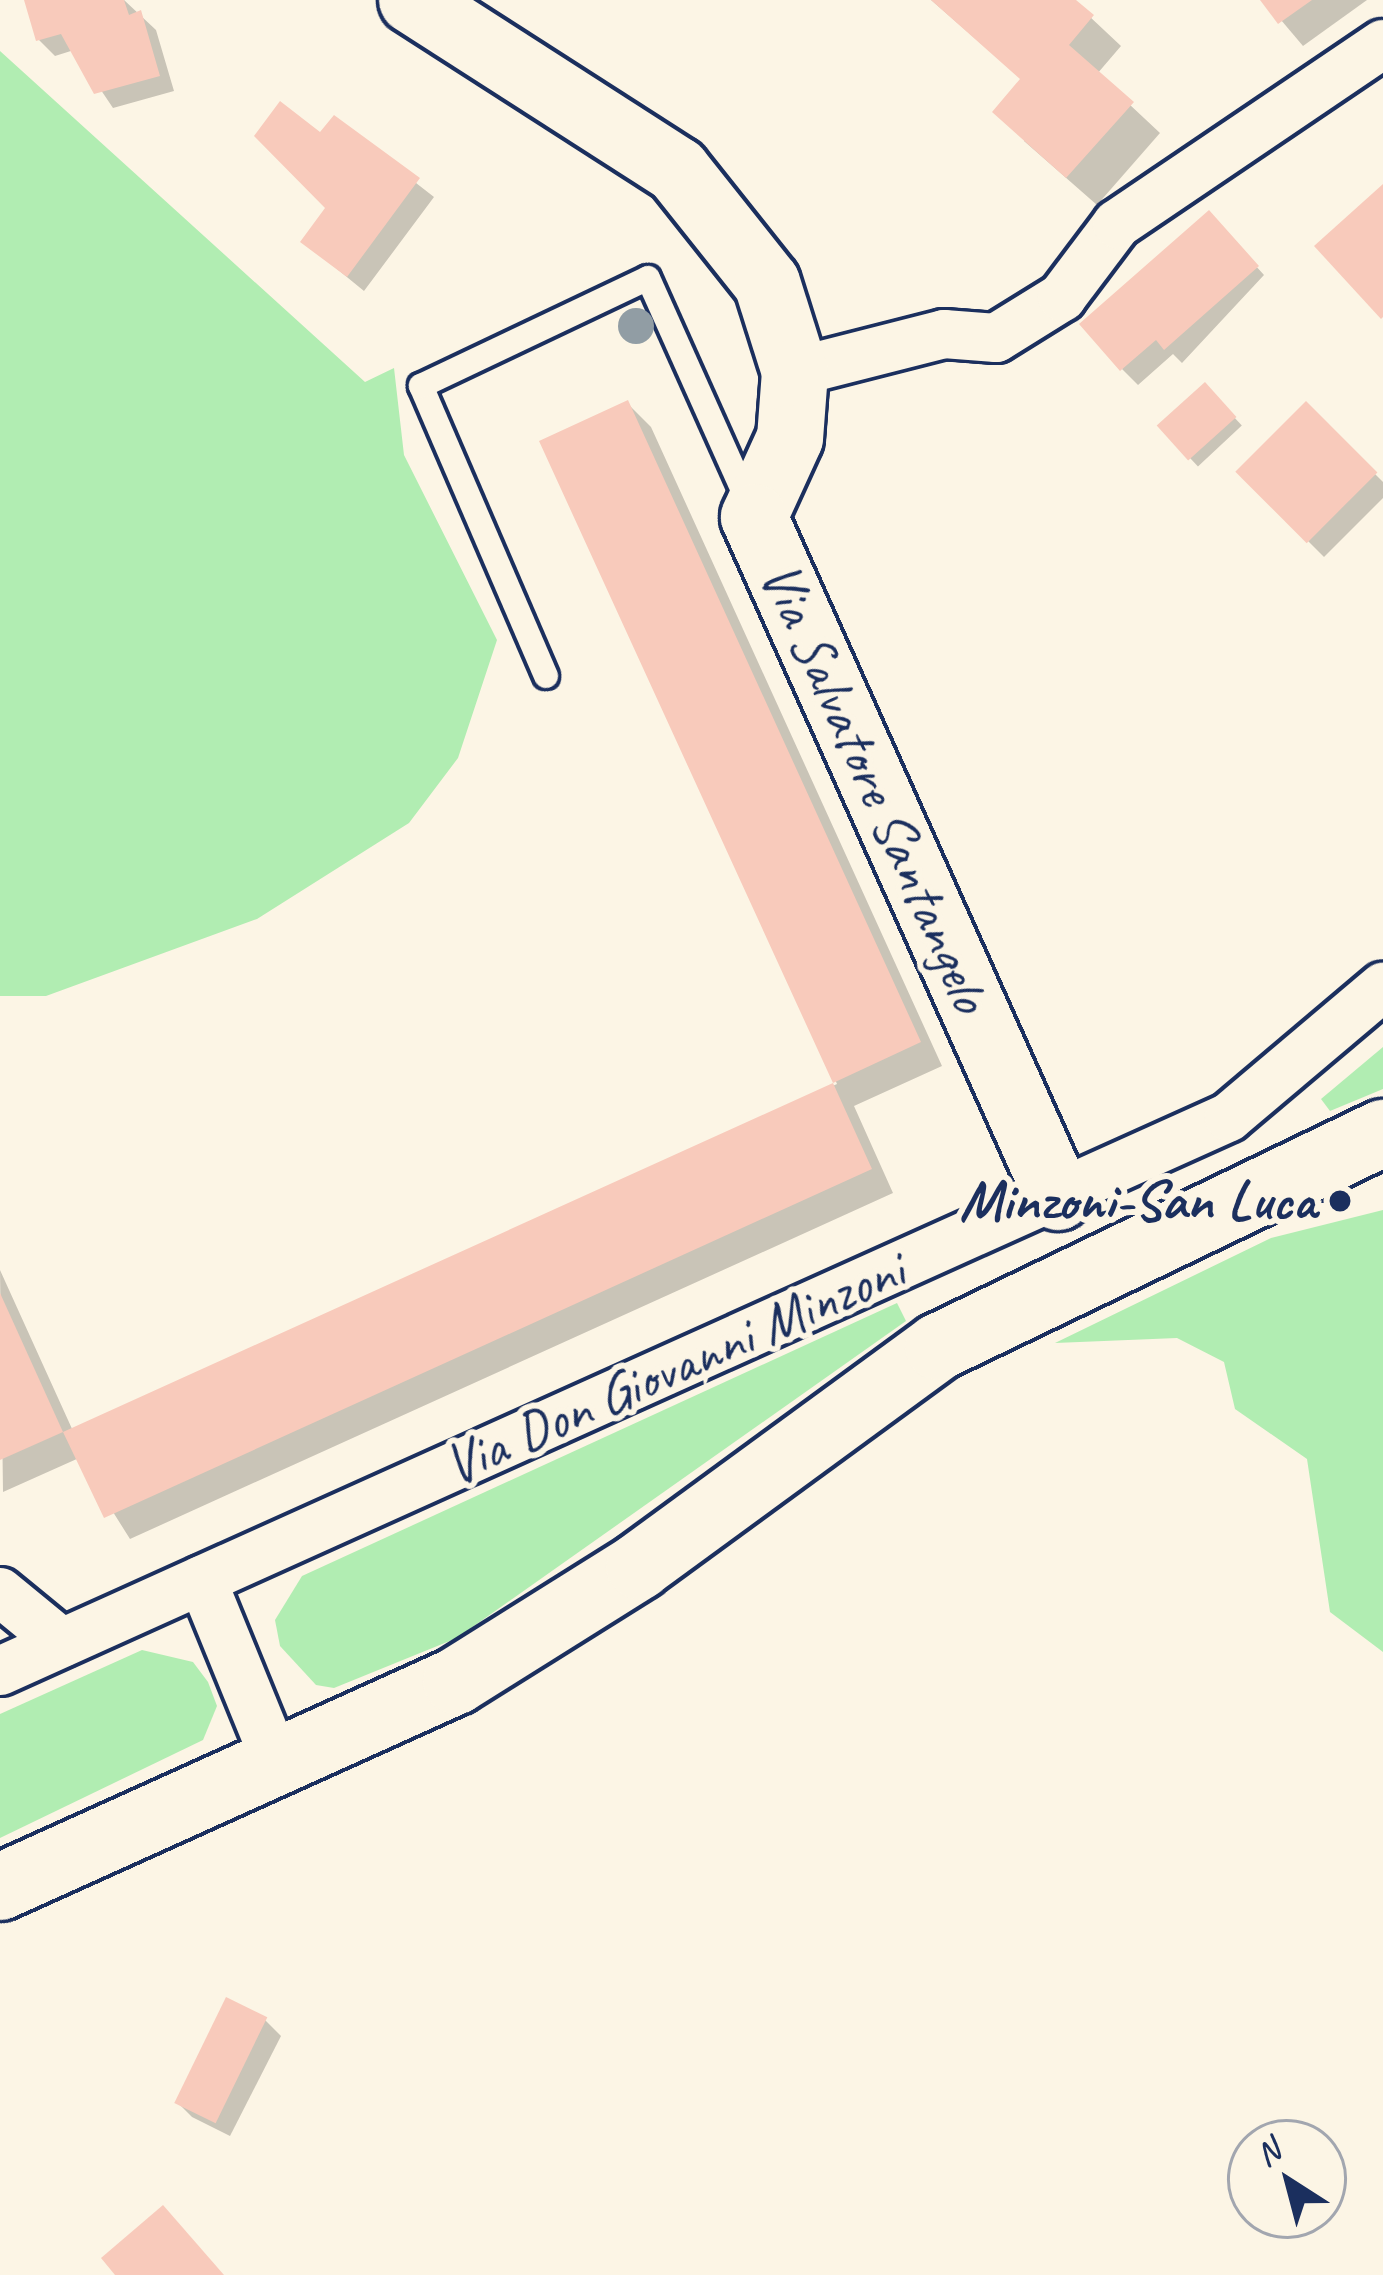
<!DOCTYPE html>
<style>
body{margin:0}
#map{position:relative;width:1383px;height:2275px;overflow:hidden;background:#fcf5e5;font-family:Caveat,sans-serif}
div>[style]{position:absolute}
.green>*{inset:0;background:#b1edb2}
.shadow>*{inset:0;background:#0003;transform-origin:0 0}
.building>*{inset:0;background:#f8cabb;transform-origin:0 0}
.roads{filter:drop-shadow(3px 0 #1b2f5e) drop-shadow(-3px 0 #1b2f5e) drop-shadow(0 3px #1b2f5e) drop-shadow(0 -3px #1b2f5e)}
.lane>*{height:24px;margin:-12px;padding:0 12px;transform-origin:12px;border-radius:12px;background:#fcf5e5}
.street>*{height:48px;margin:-24px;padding:0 24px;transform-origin:24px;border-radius:24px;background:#fcf5e5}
.secondary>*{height:66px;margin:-33px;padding:0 33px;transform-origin:33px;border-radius:33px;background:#fcf5e5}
.trees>*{width:36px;height:36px;margin:-18px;border-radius:50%;background:#919da4}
.dots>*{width:33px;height:33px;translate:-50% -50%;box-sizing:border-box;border:6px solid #fcf5e5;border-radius:50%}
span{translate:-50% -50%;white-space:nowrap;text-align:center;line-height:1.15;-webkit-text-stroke:12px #fcf5e5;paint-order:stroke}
.street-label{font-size:57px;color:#1b2f5e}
.poi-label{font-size:57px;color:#1b2f5e;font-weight:700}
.right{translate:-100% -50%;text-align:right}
.north{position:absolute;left:1227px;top:2119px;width:120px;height:120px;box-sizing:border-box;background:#fcf5e5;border:3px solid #a2a6af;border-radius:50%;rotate:324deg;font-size:33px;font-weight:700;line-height:48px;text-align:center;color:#1b2f5e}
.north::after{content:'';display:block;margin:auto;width:42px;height:54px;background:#1b2f5e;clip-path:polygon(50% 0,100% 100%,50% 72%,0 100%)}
</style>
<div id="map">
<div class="green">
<div style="clip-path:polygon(0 51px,365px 382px,394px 368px,404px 455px,497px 640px,458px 758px,409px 823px,257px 919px,46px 996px,0 996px)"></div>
<div style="clip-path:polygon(1383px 1047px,1383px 1089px,1330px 1111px,1321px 1099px)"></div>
<div style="clip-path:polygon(1383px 1210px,1383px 1652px,1330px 1612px,1307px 1459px,1235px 1409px,1224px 1362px,1177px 1338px,1055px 1343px,1271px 1238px)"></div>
<div style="clip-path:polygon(897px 1303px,906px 1321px,457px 1638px,334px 1688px,316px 1685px,280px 1646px,275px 1620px,302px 1576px)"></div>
<div style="clip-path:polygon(142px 1650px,193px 1662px,208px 1682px,217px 1706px,203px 1740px,0 1838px,0 1714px)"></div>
</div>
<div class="shadow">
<div style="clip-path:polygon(27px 0,124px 0,156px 30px,174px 91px,113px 108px,74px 50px,55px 56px,39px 40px)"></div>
<div style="clip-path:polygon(931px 0,1072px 0,1121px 46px,1097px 74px,1160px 133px,1097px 205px,1024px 141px,1023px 80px)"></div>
<div style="clip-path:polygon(1264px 0,1367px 0,1303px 46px)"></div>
<div style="clip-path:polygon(334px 119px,434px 197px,364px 291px,304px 242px,329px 208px,321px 136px)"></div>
<div style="clip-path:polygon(1209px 214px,1264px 275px,1182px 363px,1173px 354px,1138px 385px,1122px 369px)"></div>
<div style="left:1205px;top:386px;width:54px;height:60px;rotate:47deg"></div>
<div style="clip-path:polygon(628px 404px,651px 427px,942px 1066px,854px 1106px,893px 1193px,130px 1539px,79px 1458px,3px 1492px,0 1270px,73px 1431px,837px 1084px,543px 442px)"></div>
<div style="clip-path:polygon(1306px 405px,1383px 482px,1383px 498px,1324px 557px,1239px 472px)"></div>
<div style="clip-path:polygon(265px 2020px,281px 2036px,230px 2136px,192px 2117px,176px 2101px)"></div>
</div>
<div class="building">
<div style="clip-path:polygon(24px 0,124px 0,129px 15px,141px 10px,160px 76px,94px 94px,61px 34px,36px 41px)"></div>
<div style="clip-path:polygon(931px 0,1076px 0,1094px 15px,1069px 45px,1134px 102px,1066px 178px,992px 112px,1020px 79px)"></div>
<div style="clip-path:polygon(1260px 0,1312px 0,1278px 24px)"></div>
<div style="clip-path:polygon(280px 101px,320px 132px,334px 115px,420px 178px,347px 277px,300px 242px,325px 208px,254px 136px)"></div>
<div style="clip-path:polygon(1383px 184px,1383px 317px,1381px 319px,1314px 246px)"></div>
<div style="clip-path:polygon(1209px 210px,1259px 266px,1164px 350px,1156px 340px,1120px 371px,1079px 324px)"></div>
<div style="left:1205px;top:382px;width:47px;height:65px;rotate:48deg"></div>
<div style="clip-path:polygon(628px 400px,921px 1042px,833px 1083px,872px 1169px,104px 1518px,63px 1432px,833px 1083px,539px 441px)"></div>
<div style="left:1306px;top:401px;width:101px;height:100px;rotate:45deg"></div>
<div style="clip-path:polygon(0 1293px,63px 1432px,0 1460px)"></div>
<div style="left:226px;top:1997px;width:46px;height:118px;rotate:26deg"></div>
<div style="clip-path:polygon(163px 2205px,224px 2275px,115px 2275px,101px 2258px)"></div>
</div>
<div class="roads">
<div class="lane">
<div style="left:546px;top:676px;width:316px;rotate:-113.3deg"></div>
<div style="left:421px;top:386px;width:251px;rotate:-25.4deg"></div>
<div style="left:648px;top:278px;width:248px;rotate:65.9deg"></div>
</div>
<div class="street">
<div style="left:795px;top:372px;width:154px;rotate:-14.3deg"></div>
<div style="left:944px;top:334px;width:52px;rotate:4.4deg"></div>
<div style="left:996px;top:338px;width:78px;rotate:-31.8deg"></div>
<div style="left:1062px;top:297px;width:91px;rotate:-53deg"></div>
<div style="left:1117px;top:224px;width:321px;rotate:-34.1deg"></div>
<div style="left:202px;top:1580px;width:201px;rotate:67.8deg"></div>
<div style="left:0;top:1592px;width:80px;rotate:39.4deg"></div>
<div style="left:0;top:1671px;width:1348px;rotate:-24.26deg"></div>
<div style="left:1229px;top:1117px;width:202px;rotate:-40.2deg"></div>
</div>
<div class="secondary">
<div style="left:412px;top:0;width:315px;rotate:32.7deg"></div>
<div style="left:677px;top:170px;width:144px;rotate:51.5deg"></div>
<div style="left:767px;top:283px;width:93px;rotate:72.5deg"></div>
<div style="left:795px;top:372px;width:66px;rotate:94.3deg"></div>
<div style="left:790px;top:438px;width:87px;rotate:114.5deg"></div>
<div style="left:754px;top:517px;width:745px;rotate:65.91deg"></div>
<div style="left:0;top:1887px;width:500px;rotate:-24.31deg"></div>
<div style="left:456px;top:1681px;width:216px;rotate:-32.1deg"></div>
<div style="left:639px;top:1566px;width:371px;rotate:-36.2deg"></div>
<div style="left:938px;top:1347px;width:494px;rotate:-25.7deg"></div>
</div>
</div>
<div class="trees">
<div style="left:636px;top:326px"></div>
</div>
<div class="dots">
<div style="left:1340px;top:1201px;background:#1b2f5e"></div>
</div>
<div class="street-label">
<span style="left:875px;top:787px;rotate:66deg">Via Salvatore Santangelo</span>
<span style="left:674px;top:1368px;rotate:-24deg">Via Don Giovanni Minzoni</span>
</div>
<div class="poi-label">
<span class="right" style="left:1316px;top:1201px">Minzoni-San Luca</span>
</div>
<div class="north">N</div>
</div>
